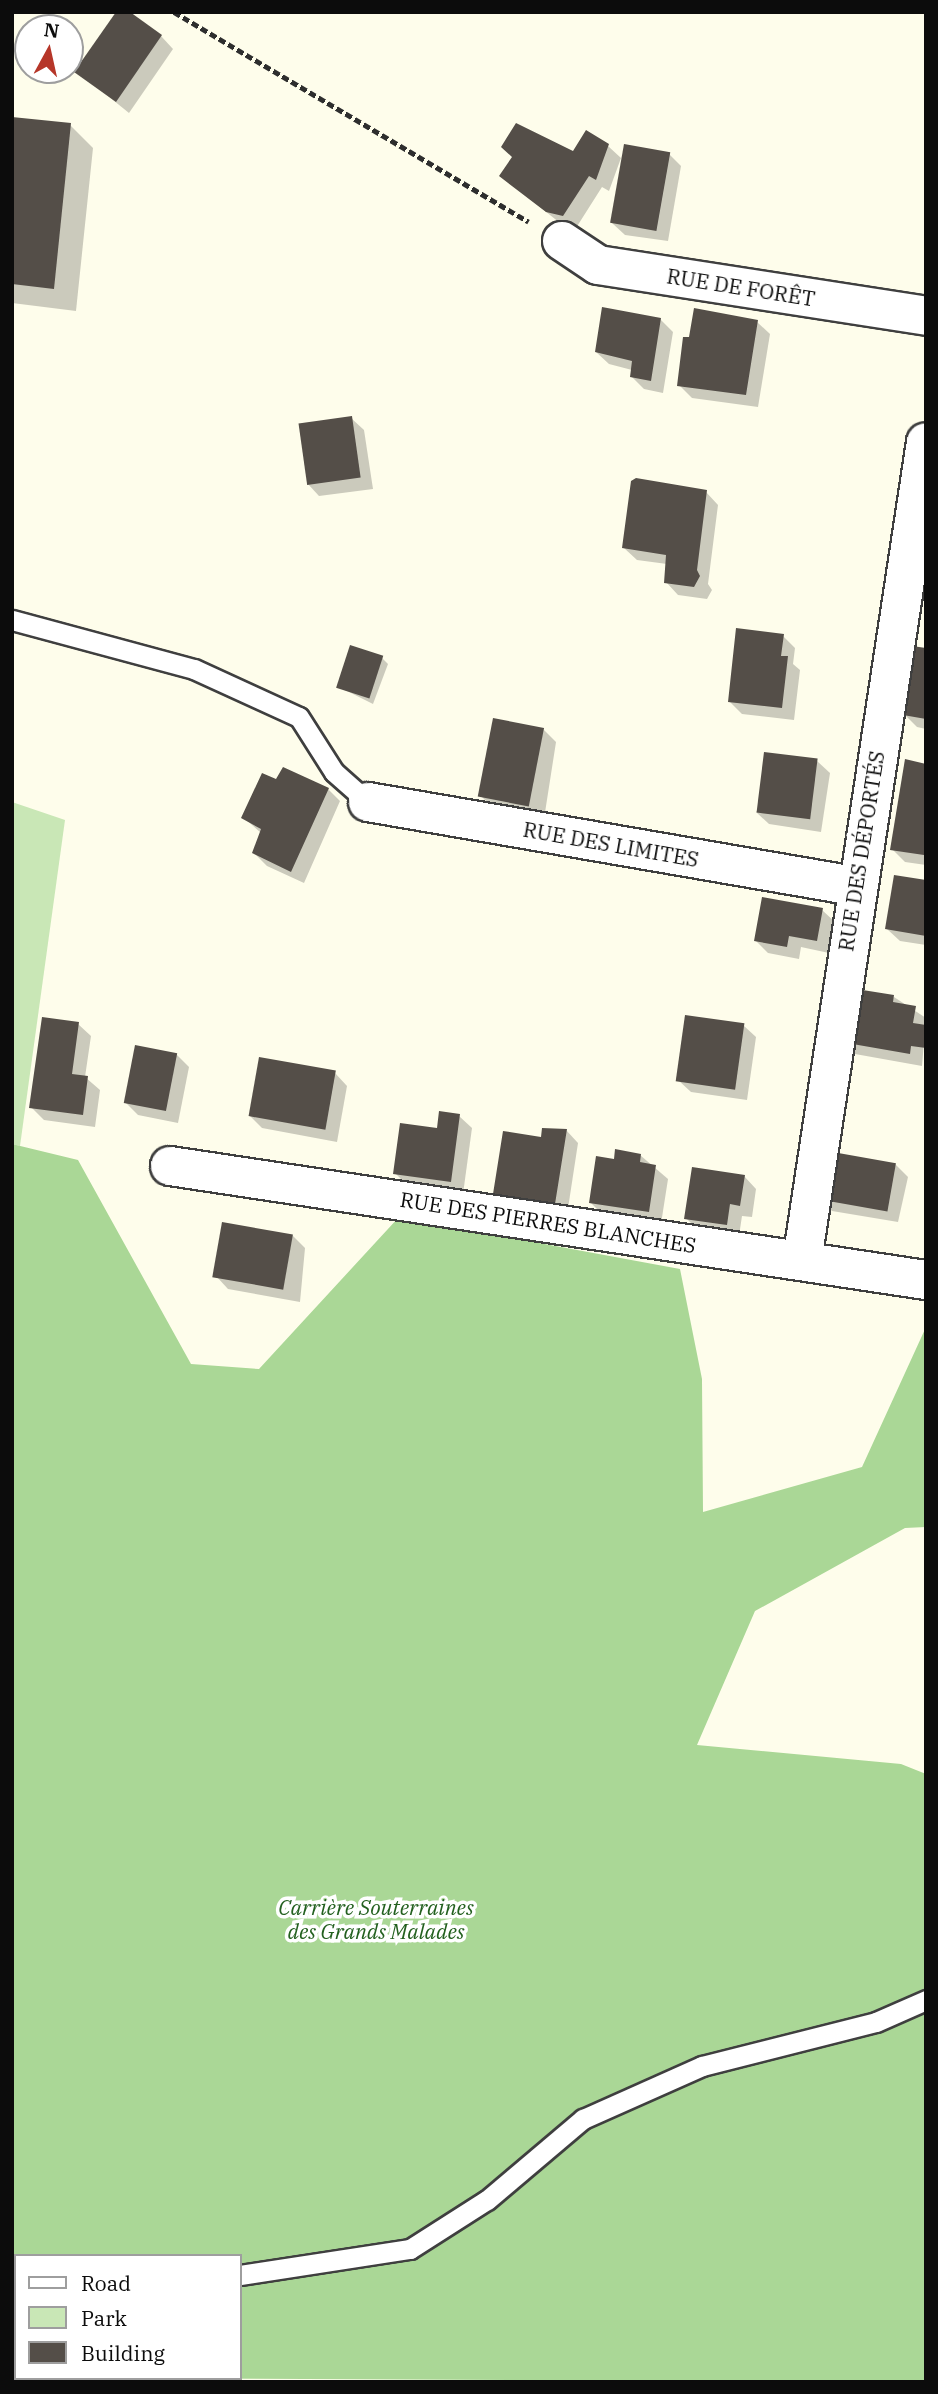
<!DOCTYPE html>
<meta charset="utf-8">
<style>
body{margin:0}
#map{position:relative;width:938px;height:2394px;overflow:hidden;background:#fefdeb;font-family:"IBM Plex Serif",serif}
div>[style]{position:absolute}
.green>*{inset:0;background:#c9e7b6}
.forest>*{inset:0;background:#aad796}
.shadow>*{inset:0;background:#0003}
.building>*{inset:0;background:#544e48;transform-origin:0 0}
.path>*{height:4.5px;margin-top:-2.25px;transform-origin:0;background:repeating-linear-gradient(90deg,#2e2e2e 0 7px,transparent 0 10.5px)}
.roads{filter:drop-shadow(2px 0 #3f3f3f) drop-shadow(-2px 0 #3f3f3f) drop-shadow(0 2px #3f3f3f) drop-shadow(0 -2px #3f3f3f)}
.lane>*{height:19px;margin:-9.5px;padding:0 9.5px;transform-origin:9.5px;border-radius:9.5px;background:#fff}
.street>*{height:38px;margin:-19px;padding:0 19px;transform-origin:19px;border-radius:19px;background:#fff}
span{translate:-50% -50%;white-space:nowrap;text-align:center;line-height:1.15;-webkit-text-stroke:7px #fff;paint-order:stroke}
.street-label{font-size:21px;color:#0c0c0c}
.park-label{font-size:21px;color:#23601f;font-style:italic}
.frame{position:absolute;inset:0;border:14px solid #0c0c0c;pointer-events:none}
.legend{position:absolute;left:14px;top:2254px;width:228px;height:126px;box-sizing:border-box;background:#fff;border:2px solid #9e9e9e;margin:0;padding:9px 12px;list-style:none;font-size:21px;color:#0c0c0c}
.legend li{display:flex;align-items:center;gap:14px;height:35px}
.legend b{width:35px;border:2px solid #9e9e9e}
.north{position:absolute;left:14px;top:14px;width:70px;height:70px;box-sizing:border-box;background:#fff;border:2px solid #9e9e9e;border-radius:50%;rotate:8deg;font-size:19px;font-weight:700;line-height:28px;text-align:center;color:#0c0c0c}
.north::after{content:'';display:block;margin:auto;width:24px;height:32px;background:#b63629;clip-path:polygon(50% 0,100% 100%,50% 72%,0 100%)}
</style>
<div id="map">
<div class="green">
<div style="clip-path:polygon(12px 802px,65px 820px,20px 1146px,12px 1144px)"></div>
</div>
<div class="forest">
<div style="clip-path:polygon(12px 1144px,78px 1160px,191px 1364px,259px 1369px,399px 1217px,680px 1269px,702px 1379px,703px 1512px,862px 1467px,926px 1327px,926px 1527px,905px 1528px,755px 1611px,697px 1745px,901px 1764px,926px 1774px,926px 2382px,70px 2378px,240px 2378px,240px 2256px,16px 2256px,16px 2341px,12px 2339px)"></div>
</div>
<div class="shadow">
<div style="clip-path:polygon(161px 36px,173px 49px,129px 113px,77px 71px)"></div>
<div style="clip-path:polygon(12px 119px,70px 125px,93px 148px,76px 311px,12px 303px)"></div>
<div style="clip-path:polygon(608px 146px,621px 158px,609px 191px,602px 187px,576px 228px,560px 223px,501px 176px)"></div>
<div style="clip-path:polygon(669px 154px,681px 166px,668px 241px,625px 235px,612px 223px)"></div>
<div style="clip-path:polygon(660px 319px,673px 332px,663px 393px,644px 389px,631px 376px,632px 370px,609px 364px,596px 352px)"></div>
<div style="clip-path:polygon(757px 322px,770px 334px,758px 407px,692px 398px,679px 385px)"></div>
<div style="clip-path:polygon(351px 418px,364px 430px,373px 489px,319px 496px,307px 483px)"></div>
<div style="clip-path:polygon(706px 492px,718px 505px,708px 584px,712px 590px,707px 599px,678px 595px,666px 582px,667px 564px,637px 560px,624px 548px)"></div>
<div style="clip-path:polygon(783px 636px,795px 648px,793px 664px,800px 670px,794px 720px,742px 714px,729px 701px)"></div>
<div style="clip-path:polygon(926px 650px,926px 729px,917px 727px,905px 715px)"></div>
<div style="clip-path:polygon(382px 658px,388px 664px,373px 704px,337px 686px)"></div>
<div style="clip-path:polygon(543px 729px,556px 742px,544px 819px,493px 808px,481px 796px)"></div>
<div style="clip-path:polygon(817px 761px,830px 773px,821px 832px,769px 824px,756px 812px)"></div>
<div style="clip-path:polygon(926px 766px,926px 865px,905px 862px,892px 849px)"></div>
<div style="clip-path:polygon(277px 782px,328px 789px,340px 801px,304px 883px,267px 866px,254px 853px,261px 833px,243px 817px)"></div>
<div style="clip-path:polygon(926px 882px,926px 945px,900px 941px,887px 929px)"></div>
<div style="clip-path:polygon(822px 910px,835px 922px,829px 953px,801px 947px,799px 959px,768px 953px,756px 941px)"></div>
<div style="clip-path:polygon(894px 997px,926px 1018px,922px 1066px,855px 1054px,843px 1042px)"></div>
<div style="clip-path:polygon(78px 1024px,91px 1036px,85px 1077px,100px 1090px,95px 1127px,44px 1120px,31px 1107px)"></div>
<div style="clip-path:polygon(743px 1025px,756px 1037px,747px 1100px,691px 1092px,678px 1080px)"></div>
<div style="clip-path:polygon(177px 1055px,189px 1067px,178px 1123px,138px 1115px,126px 1103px)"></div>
<div style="clip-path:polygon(335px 1073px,347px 1086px,337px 1142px,262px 1128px,250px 1116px)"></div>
<div style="clip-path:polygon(459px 1116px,472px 1128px,463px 1194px,408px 1186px,395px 1173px)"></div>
<div style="clip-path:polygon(566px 1130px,578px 1143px,567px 1215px,508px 1206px,495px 1193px,542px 1139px)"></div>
<div style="clip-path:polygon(640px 1155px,668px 1179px,661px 1224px,603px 1215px,591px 1203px,615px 1161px)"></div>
<div style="clip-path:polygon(896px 1165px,908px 1177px,898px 1222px,832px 1211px,820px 1198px)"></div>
<div style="clip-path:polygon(744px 1176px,756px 1189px,752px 1217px,742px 1216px,739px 1236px,699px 1231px,686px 1218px)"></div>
<div style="clip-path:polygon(292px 1235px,305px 1248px,300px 1302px,228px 1289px,216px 1276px)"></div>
</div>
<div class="building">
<div style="clip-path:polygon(116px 12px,130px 12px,162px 35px,116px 102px,74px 72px)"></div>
<div style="clip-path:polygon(12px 117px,71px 123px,54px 289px,12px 284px)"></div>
<div style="clip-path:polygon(516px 123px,573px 151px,586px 130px,609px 144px,596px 180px,589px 176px,563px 216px,546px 212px,499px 176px,512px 157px,501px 147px)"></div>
<div style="left:624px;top:144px;width:47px;height:80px;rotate:10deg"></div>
<div style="clip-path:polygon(602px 307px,661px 318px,651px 381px,630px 377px,632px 361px,595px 352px)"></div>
<div style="clip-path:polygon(694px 308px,758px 320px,746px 395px,677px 386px,683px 337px,689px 337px)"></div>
<div style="left:352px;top:416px;width:62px;height:54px;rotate:82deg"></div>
<div style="clip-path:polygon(636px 478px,707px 490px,697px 570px,700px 576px,694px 587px,664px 583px,666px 555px,622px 548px,631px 481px)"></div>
<div style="clip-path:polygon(736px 628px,784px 634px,781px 656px,788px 656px,782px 708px,728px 702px)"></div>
<div style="left:350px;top:645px;width:35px;height:45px;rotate:18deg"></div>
<div style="clip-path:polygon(912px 646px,926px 648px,926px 719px,903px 715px)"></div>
<div style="left:493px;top:718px;width:52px;height:80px;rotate:11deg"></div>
<div style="left:764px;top:752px;width:54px;height:61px;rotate:7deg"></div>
<div style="clip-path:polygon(905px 759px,926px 764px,924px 855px,890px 850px)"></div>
<div style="clip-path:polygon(283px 767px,329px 788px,291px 872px,252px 853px,261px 829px,241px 818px,262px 773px,276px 779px)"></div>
<div style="clip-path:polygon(894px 875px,926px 880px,926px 936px,885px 929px)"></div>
<div style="clip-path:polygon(762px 897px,823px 908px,817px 941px,789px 936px,787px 947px,754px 941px)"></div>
<div style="clip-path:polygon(850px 988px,894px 995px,893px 1002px,916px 1006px,913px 1023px,926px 1025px,926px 1048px,911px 1046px,910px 1054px,841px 1042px)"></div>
<div style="left:685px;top:1015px;width:60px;height:67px;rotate:8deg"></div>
<div style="clip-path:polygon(42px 1017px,79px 1022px,72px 1074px,88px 1076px,83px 1115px,29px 1108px)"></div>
<div style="left:135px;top:1045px;width:43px;height:59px;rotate:11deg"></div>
<div style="left:259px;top:1057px;width:78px;height:60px;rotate:10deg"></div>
<div style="clip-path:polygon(439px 1111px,460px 1114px,451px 1182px,393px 1174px,400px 1123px,437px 1128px)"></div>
<div style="clip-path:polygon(542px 1128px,567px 1129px,555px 1204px,493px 1194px,503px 1131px,541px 1137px)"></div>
<div style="clip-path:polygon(615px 1149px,641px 1154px,640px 1162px,656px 1165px,649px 1212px,589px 1203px,596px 1156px,614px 1159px)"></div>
<div style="left:827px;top:1151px;width:70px;height:49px;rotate:10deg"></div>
<div style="clip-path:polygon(692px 1167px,745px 1175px,740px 1206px,730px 1204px,727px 1225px,684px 1219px)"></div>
<div style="left:222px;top:1222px;width:72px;height:56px;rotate:10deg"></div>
</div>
<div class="path">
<div style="left:174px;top:12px;width:412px;rotate:30.6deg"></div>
<div style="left:142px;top:2378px;width:6px;rotate:45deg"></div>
</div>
<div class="roads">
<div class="lane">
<div style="left:12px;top:620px;width:188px;rotate:15.1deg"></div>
<div style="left:194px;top:669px;width:115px;rotate:24.6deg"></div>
<div style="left:299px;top:717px;width:65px;rotate:57.5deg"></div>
<div style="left:334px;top:772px;width:45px;rotate:41.4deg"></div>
<div style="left:240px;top:2275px;width:172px;rotate:-8.7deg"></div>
<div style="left:410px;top:2249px;width:91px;rotate:-32.5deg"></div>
<div style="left:487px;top:2200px;width:126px;rotate:-40.2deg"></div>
<div style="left:583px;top:2119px;width:130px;rotate:-24deg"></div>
<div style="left:702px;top:2066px;width:179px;rotate:-14.2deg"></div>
<div style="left:876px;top:2022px;width:55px;rotate:-23.7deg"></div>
<div style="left:12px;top:2288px;width:4px;rotate:-14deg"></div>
</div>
<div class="street">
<div style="left:562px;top:241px;width:43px;rotate:33.7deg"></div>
<div style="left:598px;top:265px;width:332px;rotate:8.8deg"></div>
<div style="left:368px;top:802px;width:494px;rotate:9.8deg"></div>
<div style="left:170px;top:1166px;width:765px;rotate:8.58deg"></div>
<div style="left:802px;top:1261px;width:828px;rotate:-81.39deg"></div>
</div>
</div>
<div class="street-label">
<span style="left:741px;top:287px;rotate:9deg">RUE DE FORÊT</span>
<span style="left:611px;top:844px;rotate:10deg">RUE DES LIMITES</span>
<span style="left:861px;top:851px;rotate:-81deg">RUE DES DÉPORTÉS</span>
<span style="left:548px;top:1222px;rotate:9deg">RUE DES PIERRES BLANCHES</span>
</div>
<div class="park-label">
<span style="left:376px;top:1919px">Carrière Souterraines<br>des Grands Malades</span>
</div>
<div class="frame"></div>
<ul class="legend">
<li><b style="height:9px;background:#fff"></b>Road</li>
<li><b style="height:19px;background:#c9e7b6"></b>Park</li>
<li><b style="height:19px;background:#544e48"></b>Building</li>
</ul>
<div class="north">N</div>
</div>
